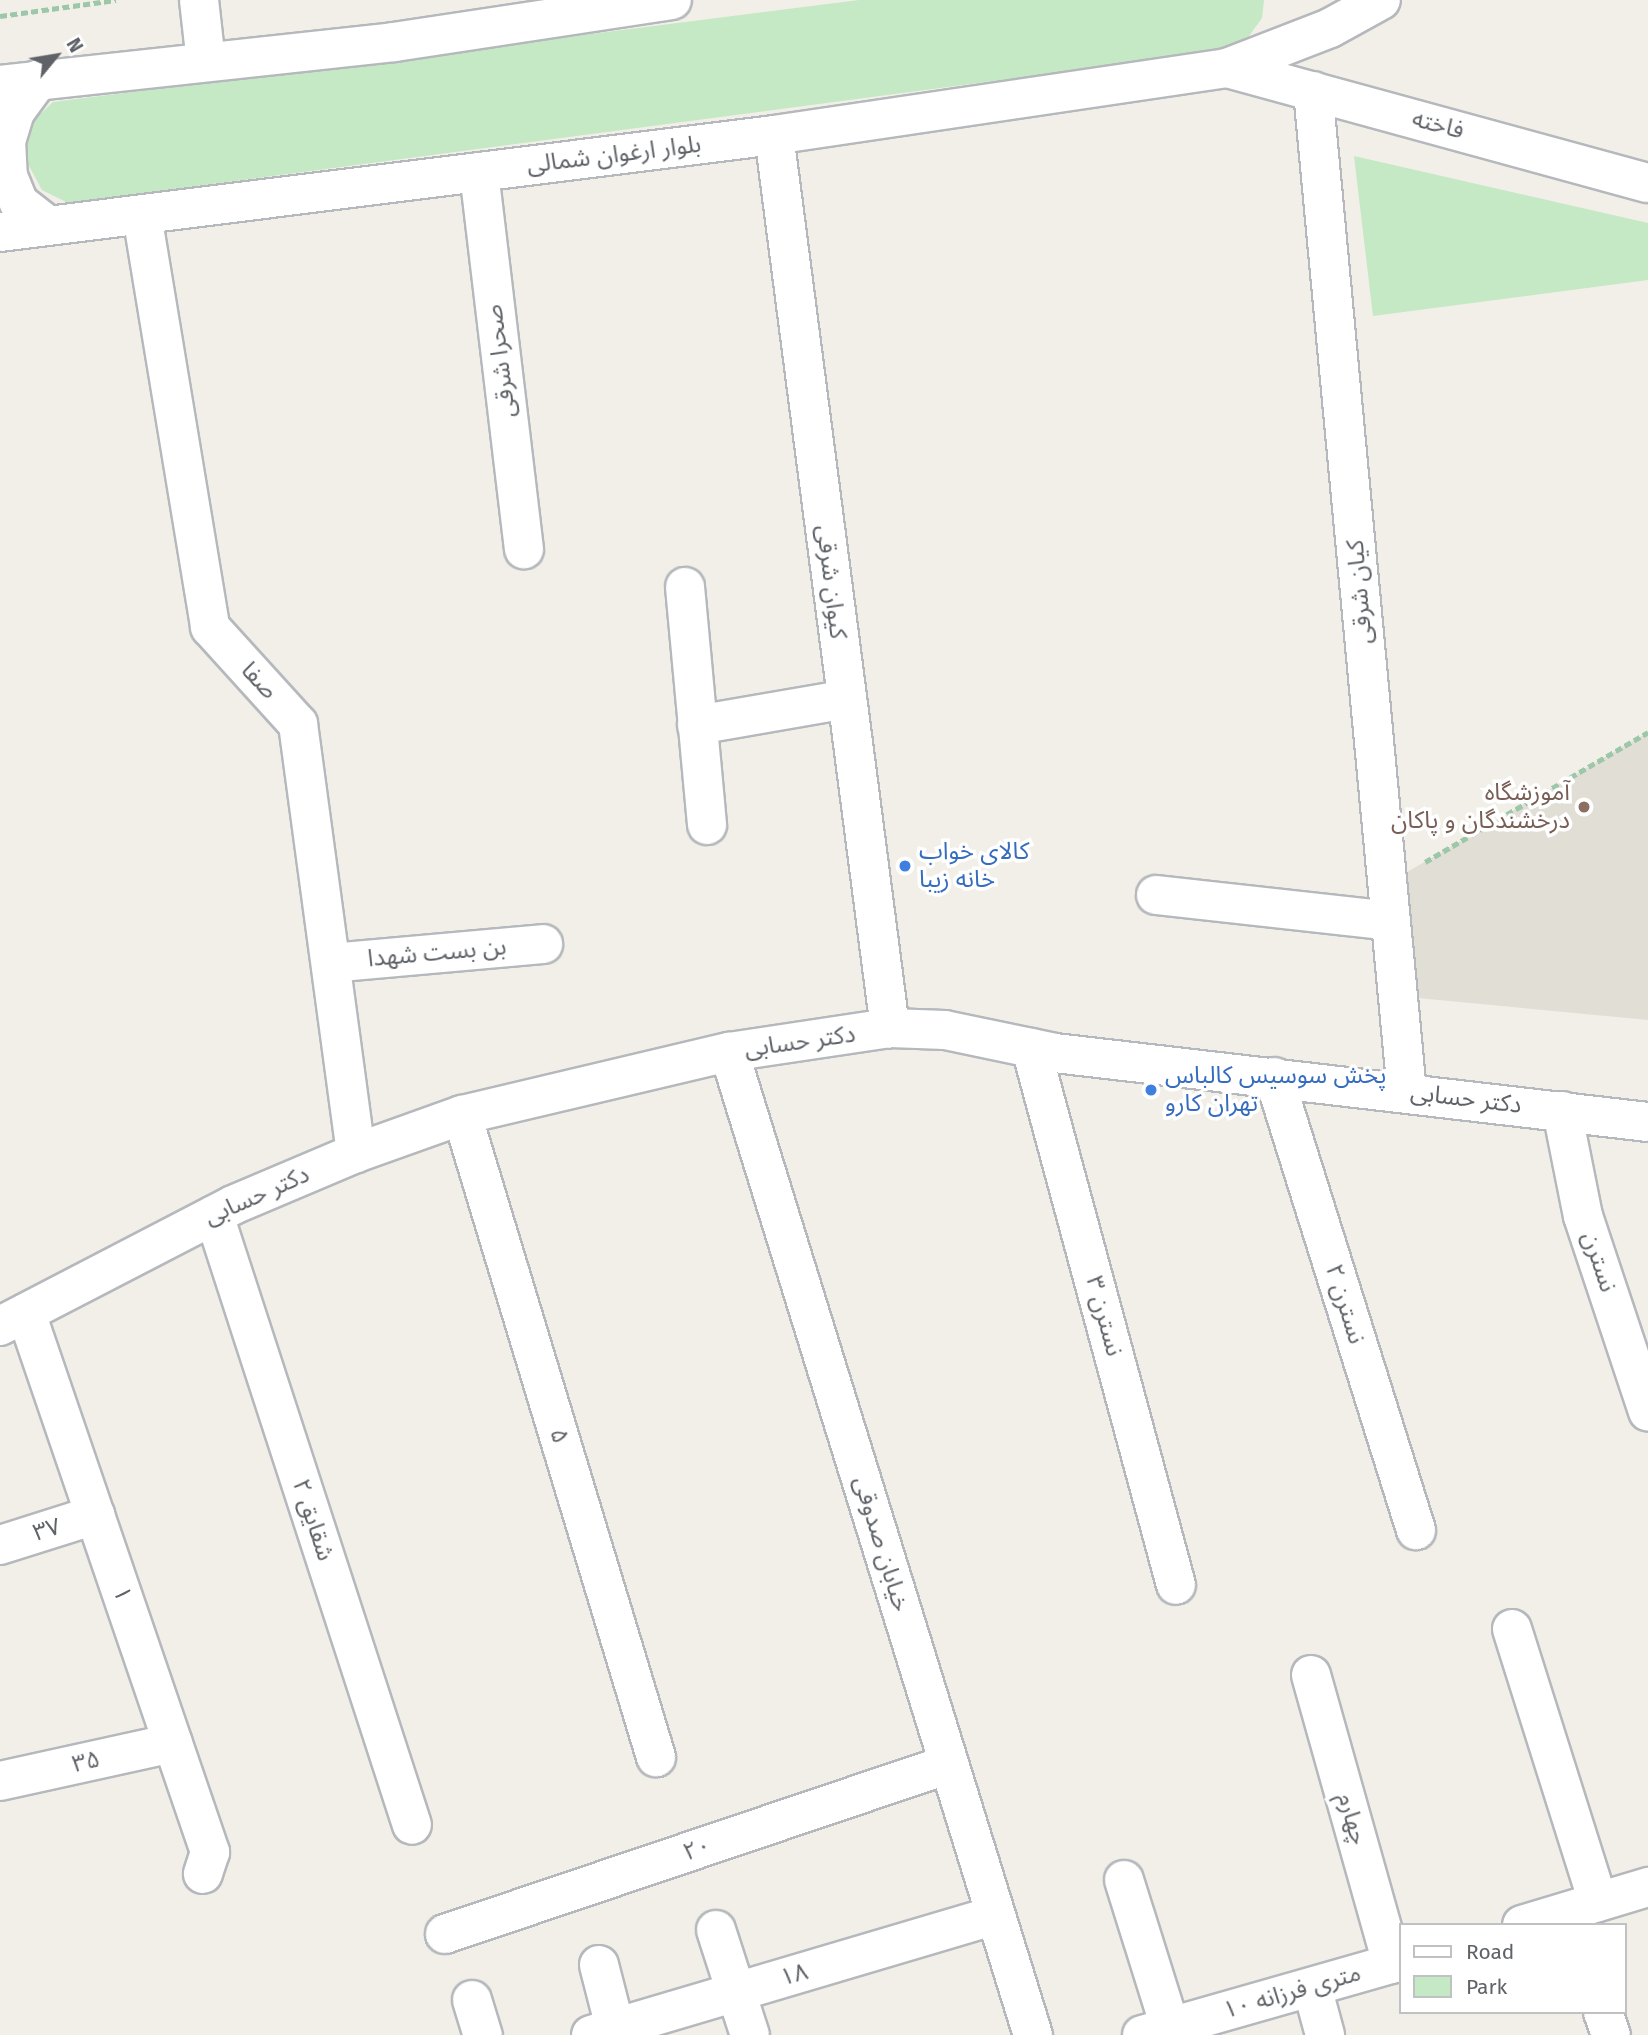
<!DOCTYPE html>
<meta charset="utf-8">
<style>
body{margin:0}
#map{position:relative;width:1648px;height:2035px;overflow:hidden;background:#f1efe8;font-family:"Fira Sans","Noto Sans Arabic",sans-serif}
div>[style]{position:absolute}
.education>*{inset:0;background:#e1ded6}
.green>*{inset:0;background:#c5e8c5}
.path>*{height:4.5px;margin-top:-2.25px;transform-origin:0;background:repeating-linear-gradient(90deg,#9cc7a9 0 7px,transparent 0 10.5px)}
.roads{filter:drop-shadow(2px 0 #b5b8bc) drop-shadow(-2px 0 #b5b8bc) drop-shadow(0 2px #b5b8bc) drop-shadow(0 -2px #b5b8bc)}
.minor>*{height:38px;margin:-19px;padding:0 19px;transform-origin:19px;border-radius:19px;background:#fff}
.tertiary>*{height:38px;margin:-19px;padding:0 19px;transform-origin:19px;border-radius:19px;background:#fff}
.secondary>*{height:38px;margin:-19px;padding:0 19px;transform-origin:19px;border-radius:19px;background:#fff}
.dots>*{width:19px;height:19px;translate:-50% -50%;box-sizing:border-box;border:4px solid #fff;border-radius:50%}
span{translate:-50% -50%;white-space:nowrap;text-align:center;line-height:1.15;-webkit-text-stroke:7px #fff;paint-order:stroke}
.street-label{font-size:24px;color:#5f6368}
.education-label{font-size:24px;color:#785e54}
.right{translate:-100% -50%;text-align:right}
.shop-label{font-size:24px;color:#366cbe}
.left{translate:0 -50%;text-align:left}
.legend{position:absolute;left:1399px;top:1923px;width:228px;height:91px;box-sizing:border-box;background:#fff;border:2px solid #bfc1c3;margin:0;padding:9px 12px;list-style:none;font-size:21px;color:#5f6368}
.legend li{display:flex;align-items:center;gap:14px;height:35px}
.legend b{width:35px;border:2px solid #bfc1c3}
.north{position:absolute;left:21px;top:21px;width:70px;height:70px;-webkit-text-stroke:5px #fff;paint-order:stroke;rotate:60deg;font-size:19px;font-weight:700;line-height:28px;text-align:center;color:#5f6368}
.north::after{content:'';display:block;margin:auto;width:24px;height:32px;background:#5f6368;clip-path:polygon(50% 0,100% 100%,50% 72%,0 100%)}
</style>
<div id="map">
<div class="education">
<div style="clip-path:polygon(1648px 732px,1648px 1020px,1407px 997px,1390px 882px)"></div>
</div>
<div class="green">
<div style="clip-path:polygon(859px 0,1264px 0,1262px 18px,1249px 36px,1222px 51px,68px 203px,42px 190px,22px 153px,28px 126px,53px 102px)"></div>
<div style="clip-path:polygon(1354px 156px,1648px 223px,1648px 280px,1373px 316px)"></div>
</div>
<div class="path">
<div style="left:0;top:16px;width:117px;rotate:-7.9deg"></div>
<div style="left:1425px;top:862px;width:258px;rotate:-30.2deg"></div>
</div>
<div class="roads">
<div class="minor">
<div style="left:199px;top:0;width:62px;rotate:83.6deg"></div>
<div style="left:1313px;top:91px;width:1006px;rotate:84.64deg"></div>
<div style="left:774px;top:135px;width:901px;rotate:82.6deg"></div>
<div style="left:479px;top:172px;width:380px;rotate:83.2deg"></div>
<div style="left:142px;top:215px;width:418px;rotate:80.6deg"></div>
<div style="left:210px;top:627px;width:131px;rotate:47.8deg"></div>
<div style="left:298px;top:724px;width:433px;rotate:82.3deg"></div>
<div style="left:685px;top:587px;width:239px;rotate:84.7deg"></div>
<div style="left:697px;top:725px;width:152px;rotate:-9.8deg"></div>
<div style="left:1156px;top:895px;width:235px;rotate:6.3deg"></div>
<div style="left:331px;top:963px;width:213px;rotate:-5.1deg"></div>
<div style="left:1031px;top:1048px;width:556px;rotate:74.89deg"></div>
<div style="left:1274px;top:1077px;width:475px;rotate:72.6deg"></div>
<div style="left:1562px;top:1111px;width:107px;rotate:78.7deg"></div>
<div style="left:1583px;top:1216px;width:206px;rotate:71.6deg"></div>
<div style="left:462px;top:1115px;width:671px;rotate:73.19deg"></div>
<div style="left:214px;top:1215px;width:641px;rotate:72.02deg"></div>
<div style="left:26px;top:1313px;width:570px;rotate:71.15deg"></div>
<div style="left:210px;top:1852px;width:23px;rotate:108deg"></div>
<div style="left:0;top:1545px;width:100px;rotate:-17.5deg"></div>
<div style="left:1512px;top:1629px;width:286px;rotate:72.5deg"></div>
<div style="left:1311px;top:1675px;width:300px;rotate:74.3deg"></div>
<div style="left:0;top:1781px;width:177px;rotate:-12.4deg"></div>
<div style="left:1124px;top:1880px;width:154px;rotate:72.6deg"></div>
<div style="left:1522px;top:1925px;width:132px;rotate:-16.8deg"></div>
<div style="left:716px;top:1930px;width:110px;rotate:72.1deg"></div>
<div style="left:445px;top:1934px;width:532px;rotate:-18.64deg"></div>
<div style="left:599px;top:1965px;width:72px;rotate:75.6deg"></div>
<div style="left:1312px;top:1987px;width:50px;rotate:74.8deg"></div>
<div style="left:472px;top:2000px;width:37px;rotate:73deg"></div>
<div style="left:1603px;top:2012px;width:24px;rotate:71deg"></div>
<div style="left:591px;top:2035px;width:422px;rotate:-16.5deg"></div>
<div style="left:1142px;top:2035px;width:269px;rotate:-15.9deg"></div>
</div>
<div class="tertiary">
<div style="left:1227px;top:68px;width:436px;rotate:15.3deg"></div>
<div style="left:39px;top:79px;width:41px;rotate:126deg"></div>
<div style="left:15px;top:112px;width:30px;rotate:107deg"></div>
<div style="left:6px;top:141px;width:35px;rotate:87deg"></div>
<div style="left:8px;top:176px;width:29px;rotate:68deg"></div>
<div style="left:19px;top:203px;width:37px;rotate:38deg"></div>
<div style="left:0;top:85px;width:396px;rotate:-6.2deg"></div>
<div style="left:394px;top:42px;width:281px;rotate:-8.6deg"></div>
<div style="left:0;top:232px;width:780px;rotate:-7.14deg"></div>
<div style="left:774px;top:135px;width:458px;rotate:-8.4deg"></div>
<div style="left:1227px;top:68px;width:110px;rotate:-21.2deg"></div>
<div style="left:1330px;top:28px;width:58px;rotate:-28.8deg"></div>
<div style="left:729px;top:1052px;width:1029px;rotate:72.82deg"></div>
</div>
<div class="secondary">
<div style="left:0;top:1326px;width:263px;rotate:-27.4deg"></div>
<div style="left:233px;top:1205px;width:134px;rotate:-22.9deg"></div>
<div style="left:356px;top:1153px;width:113px;rotate:-19.7deg"></div>
<div style="left:462px;top:1115px;width:274px;rotate:-13.3deg"></div>
<div style="left:729px;top:1052px;width:163px;rotate:-8.5deg"></div>
<div style="left:890px;top:1028px;width:55px;rotate:2.1deg"></div>
<div style="left:945px;top:1030px;width:112px;rotate:11.8deg"></div>
<div style="left:1055px;top:1053px;width:597px;rotate:6.64deg"></div>
</div>
</div>
<div class="dots">
<div style="left:1584px;top:807px;background:#8d6e63"></div>
<div style="left:905px;top:866px;background:#3f7fe0"></div>
<div style="left:1151px;top:1090px;background:#3f7fe0"></div>
</div>
<div class="street-label">
<span style="left:1438px;top:125px;rotate:15deg">فاخته</span>
<span style="left:614px;top:155px;rotate:-7deg">بلوار ارغوان شمالی</span>
<span style="left:501px;top:361px;rotate:-97deg">صحرا شرقی</span>
<span style="left:831px;top:582px;rotate:83deg">کیوان شرقی</span>
<span style="left:1360px;top:592px;rotate:-95deg">کیان شرقی</span>
<span style="left:259px;top:681px;rotate:47deg">صفا</span>
<span style="left:437px;top:953px;rotate:-5deg">بن بست شهدا</span>
<span style="left:800px;top:1042px;rotate:-8deg">دکتر حسابی</span>
<span style="left:1466px;top:1099px;rotate:7deg">دکتر حسابی</span>
<span style="left:257px;top:1196px;rotate:-24deg">دکتر حسابی</span>
<span style="left:1599px;top:1262px;rotate:72deg">نسترن</span>
<span style="left:1345px;top:1304px;rotate:73deg">نسترن ۲</span>
<span style="left:1104px;top:1316px;rotate:75deg">نسترن ۳</span>
<span style="left:559px;top:1436px;rotate:73deg">۵</span>
<span style="left:313px;top:1520px;rotate:72deg">شقایق ۲</span>
<span style="left:47px;top:1530px;rotate:-17deg">۳۷</span>
<span style="left:881px;top:1544px;rotate:73deg">خیابان صدوقی</span>
<span style="left:122px;top:1594px;rotate:71deg">۱</span>
<span style="left:86px;top:1762px;rotate:-13deg">۳۵</span>
<span style="left:1352px;top:1819px;rotate:74deg">چهارم</span>
<span style="left:697px;top:1849px;rotate:-19deg">۲۰</span>
<span style="left:794px;top:1975px;rotate:-16deg">۱۸</span>
<span style="left:1292px;top:1992px;rotate:-16deg">۱۰ متری فرزانه</span>
</div>
<div class="education-label">
<span class="right" style="left:1570px;top:807px">آموزشگاه<br>درخشندگان و پاکان</span>
</div>
<div class="shop-label">
<span class="left" style="left:919px;top:866px">کالای خواب<br>خانه زیبا</span>
<span class="left" style="left:1165px;top:1090px">پخش سوسیس کالباس<br>تهران کارو</span>
</div>
<ul class="legend">
<li><b style="height:9px;background:#fff"></b>Road</li>
<li><b style="height:19px;background:#c5e8c5"></b>Park</li>
</ul>
<div class="north">N</div>
</div>
